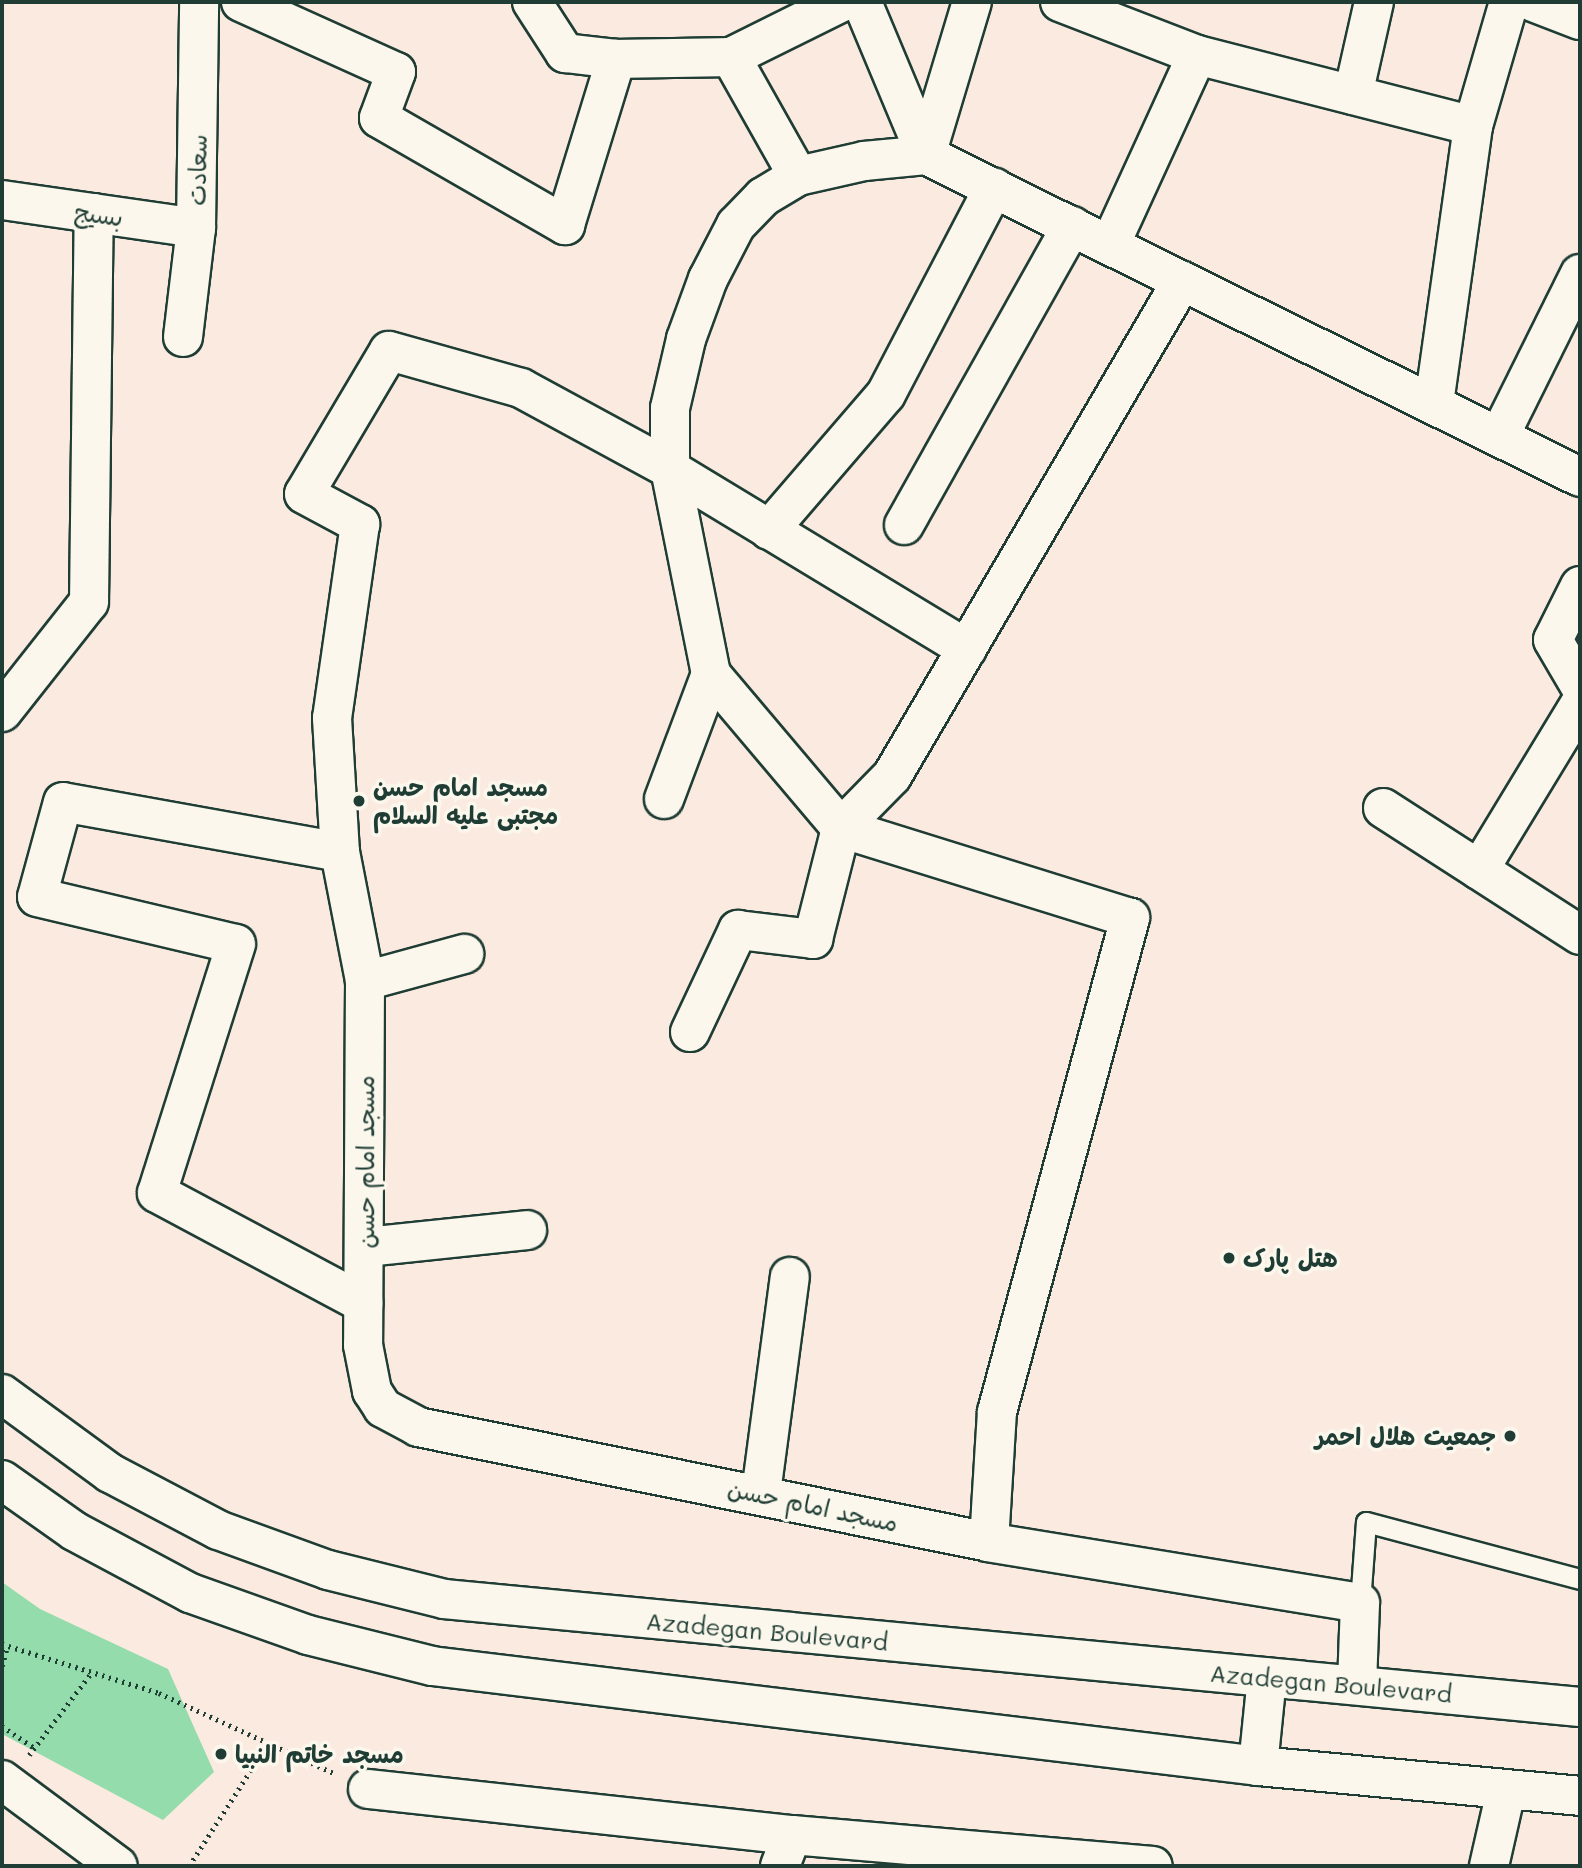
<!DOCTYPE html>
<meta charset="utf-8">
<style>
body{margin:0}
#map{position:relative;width:1582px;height:1868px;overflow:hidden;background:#fbeae0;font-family:Mali,"Playpen Sans Arabic",sans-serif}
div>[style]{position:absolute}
.green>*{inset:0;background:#94dcac}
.path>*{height:4.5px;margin-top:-2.25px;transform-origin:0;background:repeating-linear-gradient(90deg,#1f3d34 0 2px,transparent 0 7px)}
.roads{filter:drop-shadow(2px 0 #1f3d34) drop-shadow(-2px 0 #1f3d34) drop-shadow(0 2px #1f3d34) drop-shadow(0 -2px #1f3d34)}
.lane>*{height:19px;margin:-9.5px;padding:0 9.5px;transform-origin:9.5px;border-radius:9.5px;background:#fbf7ec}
.street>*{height:38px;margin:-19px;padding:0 19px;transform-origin:19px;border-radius:19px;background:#fbf7ec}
.primary>*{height:38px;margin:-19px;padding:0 19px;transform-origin:19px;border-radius:19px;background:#fbf7ec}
.dots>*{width:19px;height:19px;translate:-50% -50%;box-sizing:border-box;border:4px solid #fbf7ec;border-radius:50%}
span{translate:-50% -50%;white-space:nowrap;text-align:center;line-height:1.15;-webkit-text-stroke:7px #fbf7ec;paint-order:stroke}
.street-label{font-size:24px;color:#1f3d34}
.poi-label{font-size:24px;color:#1f3d34;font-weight:700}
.left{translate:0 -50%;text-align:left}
.right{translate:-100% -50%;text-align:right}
.frame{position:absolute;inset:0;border:4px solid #1f3d34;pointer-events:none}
</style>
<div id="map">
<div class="green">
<div style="clip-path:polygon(2px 1582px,40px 1609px,168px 1669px,214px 1772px,163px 1820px,2px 1734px)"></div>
</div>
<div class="path">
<div style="left:2px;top:1644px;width:164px;rotate:17.3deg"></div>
<div style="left:159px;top:1693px;width:195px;rotate:24.6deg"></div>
<div style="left:2px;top:1666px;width:20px;rotate:-75deg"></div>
<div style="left:2px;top:1726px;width:40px;rotate:34deg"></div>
<div style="left:29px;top:1755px;width:104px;rotate:-52.8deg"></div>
<div style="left:189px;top:1866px;width:148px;rotate:-57.2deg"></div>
</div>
<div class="roads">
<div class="lane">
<div style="left:1360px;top:1603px;width:81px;rotate:-85.8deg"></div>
<div style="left:1366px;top:1522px;width:221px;rotate:14.9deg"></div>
</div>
<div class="street">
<div style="left:241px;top:2px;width:170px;rotate:24.3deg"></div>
<div style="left:396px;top:72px;width:49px;rotate:110.3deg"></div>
<div style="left:379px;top:118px;width:215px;rotate:29.9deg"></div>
<div style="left:565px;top:225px;width:174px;rotate:-72.9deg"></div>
<div style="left:532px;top:2px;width:61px;rotate:57.1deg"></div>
<div style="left:565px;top:53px;width:51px;rotate:6.7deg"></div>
<div style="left:616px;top:59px;width:115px;rotate:-1deg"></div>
<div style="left:862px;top:2px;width:166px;rotate:67.3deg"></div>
<div style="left:1060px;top:2px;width:147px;rotate:21.1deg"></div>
<div style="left:1533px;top:2px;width:50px;rotate:21deg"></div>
<div style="left:1353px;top:95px;width:95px;rotate:-77.3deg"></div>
<div style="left:1473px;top:126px;width:129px;rotate:-73.8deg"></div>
<div style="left:926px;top:155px;width:160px;rotate:-73.3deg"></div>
<div style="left:798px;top:176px;width:137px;rotate:-119.4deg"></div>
<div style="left:731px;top:57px;width:124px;rotate:-26.4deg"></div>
<div style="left:2px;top:200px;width:196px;rotate:8.2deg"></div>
<div style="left:1110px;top:245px;width:209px;rotate:-65.4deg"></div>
<div style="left:1197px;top:55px;width:285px;rotate:14.4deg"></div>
<div style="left:1473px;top:126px;width:281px;rotate:98deg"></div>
<div style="left:183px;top:337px;width:110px;rotate:-83.2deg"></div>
<div style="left:196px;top:228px;width:226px;rotate:-89.2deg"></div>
<div style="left:1499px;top:437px;width:182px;rotate:-63.6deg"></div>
<div style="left:904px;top:525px;width:343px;rotate:-60.7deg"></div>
<div style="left:769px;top:530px;width:179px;rotate:-49.3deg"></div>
<div style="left:886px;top:394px;width:233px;rotate:-62.4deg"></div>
<div style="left:1580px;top:586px;width:60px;rotate:116.6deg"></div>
<div style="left:1553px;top:640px;width:53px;rotate:59.6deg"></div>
<div style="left:967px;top:649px;width:347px;rotate:-148.8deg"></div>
<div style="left:670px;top:469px;width:170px;rotate:-151.5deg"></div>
<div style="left:521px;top:388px;width:137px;rotate:-164.3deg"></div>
<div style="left:389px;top:351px;width:166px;rotate:120.7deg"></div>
<div style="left:304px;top:494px;width:64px;rotate:28.2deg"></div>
<div style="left:360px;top:524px;width:196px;rotate:98.2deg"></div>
<div style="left:332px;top:718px;width:134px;rotate:86.6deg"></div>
<div style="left:340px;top:852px;width:131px;rotate:79deg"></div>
<div style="left:365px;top:981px;width:364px;rotate:90.3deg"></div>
<div style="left:363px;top:1345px;width:47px;rotate:78.9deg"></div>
<div style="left:372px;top:1391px;width:20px;rotate:57deg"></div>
<div style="left:383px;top:1408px;width:40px;rotate:28deg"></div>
<div style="left:418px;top:1427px;width:582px;rotate:11.39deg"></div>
<div style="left:2px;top:712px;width:140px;rotate:-51.7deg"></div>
<div style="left:89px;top:602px;width:389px;rotate:-89.3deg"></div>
<div style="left:664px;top:799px;width:134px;rotate:-69.4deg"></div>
<div style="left:1383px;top:808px;width:234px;rotate:32.8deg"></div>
<div style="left:340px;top:852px;width:281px;rotate:-169.8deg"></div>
<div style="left:63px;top:802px;width:98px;rotate:105.3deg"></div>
<div style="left:37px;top:897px;width:204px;rotate:13.3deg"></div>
<div style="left:236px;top:944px;width:261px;rotate:107.6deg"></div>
<div style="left:157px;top:1193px;width:234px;rotate:28.1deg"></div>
<div style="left:1479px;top:870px;width:194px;rotate:-58.7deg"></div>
<div style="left:365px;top:981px;width:103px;rotate:-15.3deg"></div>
<div style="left:690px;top:1032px;width:113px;rotate:-64.8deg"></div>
<div style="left:738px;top:930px;width:76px;rotate:6.8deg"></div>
<div style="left:813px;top:939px;width:114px;rotate:-75.8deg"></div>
<div style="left:841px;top:828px;width:73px;rotate:-45.6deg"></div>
<div style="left:892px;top:776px;width:574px;rotate:-59.64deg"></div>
<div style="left:366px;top:1247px;width:162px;rotate:-6deg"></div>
<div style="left:761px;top:1493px;width:218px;rotate:-82.4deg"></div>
<div style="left:1357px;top:1685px;width:82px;rotate:-87.9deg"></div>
<div style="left:1360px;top:1603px;width:376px;rotate:-170.7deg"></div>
<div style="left:989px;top:1542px;width:130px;rotate:-86.5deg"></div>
<div style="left:997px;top:1412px;width:512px;rotate:-74.93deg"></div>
<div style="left:1130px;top:918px;width:303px;rotate:-162.7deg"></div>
<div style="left:841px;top:828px;width:202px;rotate:-130.2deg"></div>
<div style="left:711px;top:674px;width:209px;rotate:-101.3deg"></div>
<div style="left:670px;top:469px;width:61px;rotate:-90deg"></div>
<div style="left:670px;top:408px;width:71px;rotate:-76.9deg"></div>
<div style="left:686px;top:339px;width:64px;rotate:-69.9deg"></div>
<div style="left:708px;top:279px;width:61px;rotate:-62.6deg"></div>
<div style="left:736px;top:225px;width:39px;rotate:-46deg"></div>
<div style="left:763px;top:197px;width:41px;rotate:-31deg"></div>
<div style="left:798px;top:176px;width:68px;rotate:-12.8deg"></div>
<div style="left:864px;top:161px;width:62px;rotate:-5.5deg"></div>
<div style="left:926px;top:155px;width:729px;rotate:26.21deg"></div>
<div style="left:2px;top:1780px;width:144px;rotate:36.6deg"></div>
<div style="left:368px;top:1789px;width:426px;rotate:6.2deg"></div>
<div style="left:792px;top:1835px;width:362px;rotate:4.9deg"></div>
<div style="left:780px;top:1866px;width:33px;rotate:-69deg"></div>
<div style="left:1489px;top:1866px;width:77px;rotate:-77.2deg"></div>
</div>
<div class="primary">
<div style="left:2px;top:1394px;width:134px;rotate:36.2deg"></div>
<div style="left:110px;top:1473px;width:122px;rotate:27.8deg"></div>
<div style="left:218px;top:1530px;width:117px;rotate:20deg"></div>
<div style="left:328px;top:1570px;width:120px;rotate:14deg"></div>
<div style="left:444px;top:1599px;width:1141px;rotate:5.43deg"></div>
<div style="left:2px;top:1480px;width:88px;rotate:35.3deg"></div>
<div style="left:74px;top:1531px;width:132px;rotate:28.1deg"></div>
<div style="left:190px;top:1593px;width:125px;rotate:19.6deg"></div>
<div style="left:308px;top:1635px;width:128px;rotate:14deg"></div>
<div style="left:432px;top:1666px;width:832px;rotate:6.9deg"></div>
<div style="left:1258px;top:1766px;width:323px;rotate:5.3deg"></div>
<div style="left:1258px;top:1766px;width:89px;rotate:-84.2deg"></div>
</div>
</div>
<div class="dots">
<div style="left:359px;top:801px;background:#1f3d34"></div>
<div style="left:1229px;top:1258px;background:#1f3d34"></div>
<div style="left:1510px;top:1436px;background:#1f3d34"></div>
<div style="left:221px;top:1754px;background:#1f3d34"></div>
</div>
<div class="street-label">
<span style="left:197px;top:170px;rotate:-89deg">سعادت</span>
<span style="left:99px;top:214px;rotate:8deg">بسیج</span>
<span style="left:365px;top:1162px;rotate:-90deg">مسجد امام حسن</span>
<span style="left:813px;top:1505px;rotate:12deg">مسجد امام حسن</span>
<span style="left:767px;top:1631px;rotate:5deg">Azadegan Boulevard</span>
<span style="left:1331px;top:1683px;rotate:5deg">Azadegan Boulevard</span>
</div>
<div class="poi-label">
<span class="left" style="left:373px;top:801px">مسجد امام حسن<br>مجتبی علیه السلام</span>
<span class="left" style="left:1243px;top:1258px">هتل پارک</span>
<span class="right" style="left:1496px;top:1436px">جمعیت هلال احمر</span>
<span class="left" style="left:235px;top:1754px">مسجد خاتم النبیا</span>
</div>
<div class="frame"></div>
</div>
